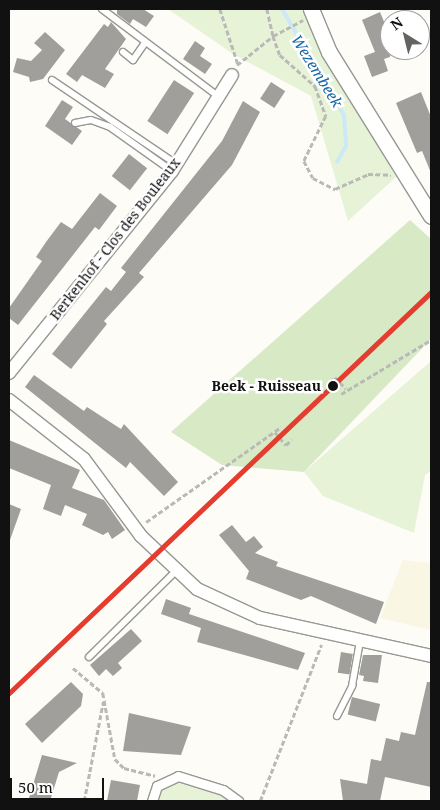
<!DOCTYPE html>
<style>
body{margin:0}
#map{position:relative;width:440px;height:810px;overflow:hidden;background:#fdfcf7;font-family:"Noto Serif",serif}
div>[style]{position:absolute}
.farmland>*{inset:0;background:#f9f7e4}
.green>*{inset:0;background:#e7f3d7}
.forest>*{inset:0;background:#d8eac5}
.stream>*{height:4px;margin:-2px;padding:0 2px;transform-origin:2px;border-radius:2px;background:#cde8f7}
.building>*{inset:0;background:#a19f9c;transform-origin:0 0}
.path>*{height:2.5px;margin-top:-1.25px;transform-origin:0;background:repeating-linear-gradient(90deg,#b9b9b8 0 5px,transparent 0 7.5px)}
.roads{filter:drop-shadow(1px 0 #979795) drop-shadow(-1px 0 #979795) drop-shadow(0 1px #979795) drop-shadow(0 -1px #979795)}
.service>*{height:6px;margin:-3px;padding:0 3px;transform-origin:3px;border-radius:3px;background:#fffffe}
.pedestrian>*{height:9px;margin:-4.5px;padding:0 4.5px;transform-origin:4.5px;border-radius:4.5px;background:#fffffe}
.minor>*{height:12px;margin:-6px;padding:0 6px;transform-origin:6px;border-radius:6px;background:#fffffe}
.tertiary>*{height:15px;margin:-7.5px;padding:0 7.5px;transform-origin:7.5px;border-radius:7.5px;background:#fffffe}
.tram-1>*{height:5px;margin:-2.5px;padding:0 2.5px;transform-origin:2.5px;border-radius:2.5px;background:#e43c2e}
.dots>*{width:14px;height:14px;translate:-50% -50%;box-sizing:border-box;border:2px solid #fff;border-radius:50%}
span{translate:-50% -50%;white-space:nowrap;text-align:center;line-height:1.15;-webkit-text-stroke:5px #fff;paint-order:stroke}
.street-label{font-size:14px;color:#111}
.stop-label{font-size:14px;color:#111;font-weight:700}
.right{translate:-100% -50%;text-align:right}
.water-label{font-size:15px;color:#1768a6;font-style:italic}
.frame{position:absolute;inset:0;border:10px solid #111;pointer-events:none}
.north{position:absolute;left:380px;top:10px;width:50px;height:50px;box-sizing:border-box;background:#fff;border:1px solid #a0a0a0;border-radius:50%;rotate:324deg;font-size:14px;font-weight:700;line-height:20px;text-align:center;color:#111}
.north::after{content:'';display:block;margin:auto;width:18px;height:22px;background:#646362;clip-path:polygon(50% 0,100% 100%,50% 72%,0 100%)}
.scale{position:absolute;left:10px;top:778px;width:94px;height:22px;box-sizing:border-box;border:2px solid #111;border-top:0;padding-left:6px;font-size:15px;line-height:18px;white-space:nowrap;color:#111;-webkit-text-stroke:4px #fff;paint-order:stroke}
</style>
<div id="map">
<div class="farmland">
<div style="clip-path:polygon(403px 560px,431px 563px,431px 630px,380px 618px)"></div>
</div>
<div class="green">
<div style="clip-path:polygon(168px 9px,308px 9px,311px 28px,396px 177px,348px 221px,311px 96px,233px 54px)"></div>
<div style="clip-path:polygon(431px 361px,431px 471px,425px 475px,414px 533px,323px 496px,304px 472px)"></div>
<div style="clip-path:polygon(175px 780px,222px 794px,232px 801px,159px 801px,160px 790px)"></div>
</div>
<div class="forest">
<div style="clip-path:polygon(410px 220px,431px 239px,431px 339px,304px 472px,222px 465px,171px 432px)"></div>
</div>
<div class="stream">
<div style="left:282px;top:9px;width:123px;rotate:59.7deg"></div>
<div style="left:344px;top:115px;width:31px;rotate:86deg"></div>
<div style="left:346px;top:146px;width:18px;rotate:119deg"></div>
</div>
<div class="building">
<div style="clip-path:polygon(117px 9px,143px 9px,154px 16px,146px 27px,133px 19px,130px 24px,117px 14px)"></div>
<div style="clip-path:polygon(380px 12px,390px 36px,390px 57px,384px 59px,388px 71px,372px 77px,364px 56px,375px 52px,362px 20px)"></div>
<div style="clip-path:polygon(111px 22px,126px 39px,105px 69px,114px 74px,105px 88px,82px 75px,77px 82px,66px 74px,104px 24px,108px 27px)"></div>
<div style="clip-path:polygon(45px 32px,65px 50px,43px 79px,30px 82px,29px 77px,13px 72px,17px 58px,31px 61px,42px 50px,34px 43px)"></div>
<div style="clip-path:polygon(195px 41px,205px 48px,200px 56px,212px 64px,205px 74px,183px 59px)"></div>
<div style="left:174px;top:80px;width:24px;height:49px;rotate:33deg"></div>
<div style="left:271px;top:82px;width:17px;height:20px;rotate:33deg"></div>
<div style="clip-path:polygon(421px 92px,431px 117px,431px 173px,422px 151px,417px 153px,396px 103px)"></div>
<div style="clip-path:polygon(62px 100px,73px 107px,65px 119px,82px 131px,72px 145px,45px 126px)"></div>
<div style="clip-path:polygon(243px 101px,260px 112px,232px 165px,139px 273px,144px 277px,104px 321px,107px 324px,71px 369px,52px 354px,106px 287px,111px 291px,126px 272px,121px 268px,222px 141px)"></div>
<div style="left:129px;top:154px;width:23px;height:28px;rotate:38deg"></div>
<div style="clip-path:polygon(100px 193px,117px 206px,99px 230px,95px 227px,18px 325px,9px 318px,9px 308px,42px 261px,36px 257px,46px 242px,61px 222px,72px 229px)"></div>
<div style="clip-path:polygon(34px 375px,84px 411px,87px 407px,121px 429px,124px 424px,178px 482px,164px 496px,130px 462px,126px 468px,25px 387px)"></div>
<div style="clip-path:polygon(9px 440px,80px 470px,72px 488px,104px 500px,125px 530px,112px 539px,108px 532px,103px 535px,82px 525px,87px 514px,65px 505px,61px 516px,43px 509px,51px 485px,9px 468px)"></div>
<div style="clip-path:polygon(9px 504px,21px 509px,10px 540px,9px 539px)"></div>
<div style="clip-path:polygon(232px 525px,246px 542px,254px 536px,263px 547px,255px 553px,278px 562px,276px 566px,384px 602px,376px 624px,311px 596px,301px 600px,246px 579px,249px 571px,219px 535px)"></div>
<div style="clip-path:polygon(166px 599px,191px 608px,189px 614px,305px 653px,298px 670px,197px 642px,201px 628px,161px 614px)"></div>
<div style="clip-path:polygon(131px 629px,142px 641px,118px 663px,122px 668px,113px 676px,106px 669px,99px 676px,90px 665px)"></div>
<div style="left:341px;top:652px;width:12px;height:21px;rotate:9deg"></div>
<div style="clip-path:polygon(363px 655px,382px 655px,378px 683px,363px 681px,364px 676px,359px 675px)"></div>
<div style="clip-path:polygon(71px 682px,83px 694px,81px 706px,42px 743px,25px 724px)"></div>
<div style="clip-path:polygon(427px 682px,431px 682px,431px 787px,385px 777px,380px 801px,343px 801px,340px 779px,367px 784px,371px 759px,381px 761px,386px 738px,399px 741px,401px 732px,415px 735px)"></div>
<div style="left:352px;top:697px;width:29px;height:18px;rotate:14deg"></div>
<div style="clip-path:polygon(129px 713px,191px 727px,181px 755px,123px 751px)"></div>
<div style="clip-path:polygon(42px 755px,77px 763px,59px 772px,50px 801px,29px 798px)"></div>
<div style="clip-path:polygon(111px 780px,140px 785px,137px 801px,107px 801px)"></div>
</div>
<div class="path">
<div style="left:220px;top:9px;width:58px;rotate:71.9deg"></div>
<div style="left:267px;top:9px;width:28px;rotate:77deg"></div>
<div style="left:273px;top:36px;width:34px;rotate:-28deg"></div>
<div style="left:237px;top:65px;width:46px;rotate:-38.9deg"></div>
<div style="left:273px;top:36px;width:20px;rotate:70deg"></div>
<div style="left:280px;top:55px;width:47px;rotate:41.5deg"></div>
<div style="left:315px;top:86px;width:32px;rotate:70deg"></div>
<div style="left:326px;top:116px;width:50px;rotate:116.1deg"></div>
<div style="left:304px;top:161px;width:19px;rotate:62deg"></div>
<div style="left:313px;top:178px;width:25px;rotate:27deg"></div>
<div style="left:335px;top:189px;width:36px;rotate:-24deg"></div>
<div style="left:368px;top:174px;width:23px;rotate:2deg"></div>
<div style="left:330px;top:382px;width:7px;rotate:-45deg"></div>
<div style="left:335px;top:377px;width:16px;rotate:47deg"></div>
<div style="left:341px;top:394px;width:105px;rotate:-31deg"></div>
<div style="left:275px;top:432px;width:17px;rotate:50deg"></div>
<div style="left:286px;top:445px;width:8px;rotate:-45deg"></div>
<div style="left:146px;top:522px;width:165px;rotate:-35.1deg"></div>
<div style="left:73px;top:668px;width:39px;rotate:40deg"></div>
<div style="left:103px;top:693px;width:67px;rotate:79.7deg"></div>
<div style="left:115px;top:759px;width:13px;rotate:45deg"></div>
<div style="left:124px;top:768px;width:32px;rotate:14deg"></div>
<div style="left:84px;top:801px;width:101px;rotate:-79.1deg"></div>
<div style="left:260px;top:801px;width:168px;rotate:-68.6deg"></div>
</div>
<div class="roads">
<div class="service">
<div style="left:102px;top:9px;width:145px;rotate:36.9deg"></div>
<div style="left:123px;top:52px;width:13px;rotate:39deg"></div>
<div style="left:133px;top:60px;width:21px;rotate:-55deg"></div>
<div style="left:52px;top:80px;width:150px;rotate:34.1deg"></div>
<div style="left:75px;top:123px;width:16px;rotate:-11deg"></div>
<div style="left:91px;top:120px;width:20px;rotate:20deg"></div>
<div style="left:110px;top:127px;width:76px;rotate:35.4deg"></div>
<div style="left:89px;top:657px;width:122px;rotate:-44.7deg"></div>
<div style="left:337px;top:716px;width:34px;rotate:-63deg"></div>
<div style="left:352px;top:686px;width:46px;rotate:-79.9deg"></div>
</div>
<div class="pedestrian">
<div style="left:152px;top:801px;width:16px;rotate:-72deg"></div>
<div style="left:157px;top:786px;width:23px;rotate:-25deg"></div>
<div style="left:178px;top:776px;width:47px;rotate:17.3deg"></div>
<div style="left:223px;top:790px;width:19px;rotate:36deg"></div>
</div>
<div class="minor">
<div style="left:9px;top:373px;width:260px;rotate:-51.1deg"></div>
<div style="left:172px;top:171px;width:113px;rotate:-58deg"></div>
<div style="left:9px;top:400px;width:95px;rotate:38.2deg"></div>
<div style="left:84px;top:459px;width:96px;rotate:53.5deg"></div>
<div style="left:141px;top:536px;width:77px;rotate:43.4deg"></div>
<div style="left:197px;top:589px;width:69px;rotate:24.7deg"></div>
<div style="left:260px;top:618px;width:175px;rotate:12.5deg"></div>
</div>
<div class="tertiary">
<div style="left:311px;top:9px;width:47px;rotate:67.3deg"></div>
<div style="left:329px;top:52px;width:193px;rotate:58.1deg"></div>
</div>
</div>
<div class="tram-1">
<div style="left:9px;top:693px;width:582px;rotate:-43.54deg"></div>
</div>
<div class="dots">
<div style="left:333px;top:386px;background:#111"></div>
</div>
<div class="street-label">
<span style="left:115px;top:239px;rotate:-52deg">Berkenhof - Clos des Bouleaux</span>
</div>
<div class="stop-label">
<span class="right" style="left:321px;top:386px">Beek - Ruisseau</span>
</div>
<div class="water-label">
<span style="left:317px;top:71px;rotate:58deg">Wezembeek</span>
</div>
<div class="frame"></div>
<div class="north">N</div>
<div class="scale">50 m</div>
</div>
